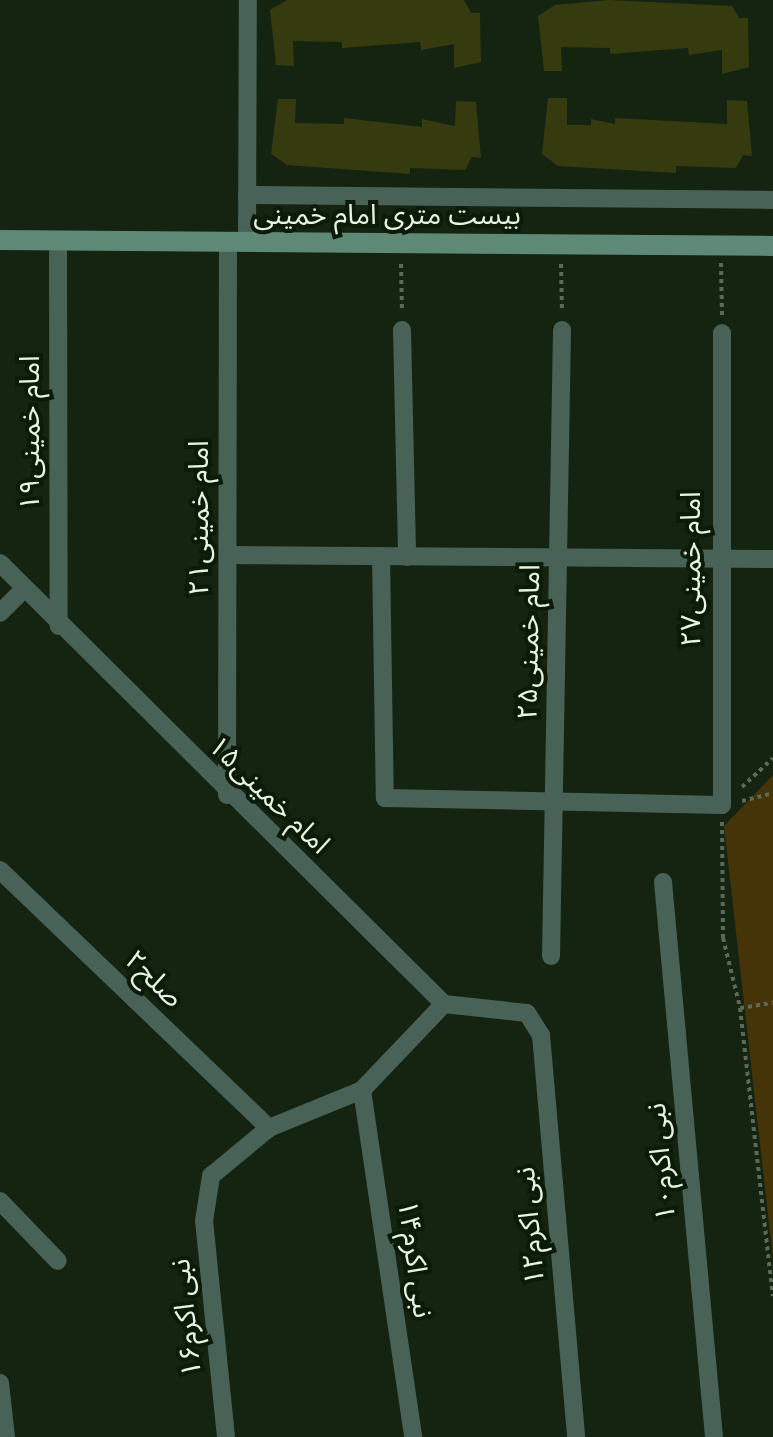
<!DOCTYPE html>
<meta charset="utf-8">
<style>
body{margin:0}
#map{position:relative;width:773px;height:1437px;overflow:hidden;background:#142411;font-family:"Roboto Serif","Noto Sans Arabic",serif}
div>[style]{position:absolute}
.green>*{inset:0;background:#443408}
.building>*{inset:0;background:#363a0f}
.path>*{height:4px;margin-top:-2px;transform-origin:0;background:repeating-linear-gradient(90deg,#5b6958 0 4px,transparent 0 8px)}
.street>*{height:18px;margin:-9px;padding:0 9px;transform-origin:9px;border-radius:9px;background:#496257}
.secondary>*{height:20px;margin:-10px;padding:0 10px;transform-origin:10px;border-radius:10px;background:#5f8977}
span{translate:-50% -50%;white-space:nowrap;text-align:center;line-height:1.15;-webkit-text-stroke:8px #0b1b08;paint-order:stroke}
.street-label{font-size:28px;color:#e8f2e5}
</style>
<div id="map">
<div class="green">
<div style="clip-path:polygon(773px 775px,773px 1259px,724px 826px)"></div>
</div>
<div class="building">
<div style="clip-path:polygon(287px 0,464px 0,471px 13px,480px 13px,481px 62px,454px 68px,454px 44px,421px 50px,420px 42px,342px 48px,342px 42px,293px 41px,294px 66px,276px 65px,270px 10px)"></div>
<div style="clip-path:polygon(608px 0,732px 6px,739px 18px,748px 18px,749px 67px,722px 74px,722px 50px,689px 55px,688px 48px,610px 54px,610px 48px,561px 47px,562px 71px,544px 71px,538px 16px,555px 5px)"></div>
<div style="clip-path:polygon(548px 98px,567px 98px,567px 125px,591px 125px,591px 119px,615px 124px,615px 118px,727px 124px,727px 100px,747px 101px,752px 156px,743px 155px,736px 168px,676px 166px,676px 173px,558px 166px,542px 154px)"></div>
<div style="clip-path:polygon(278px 99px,296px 99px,295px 123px,344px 124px,344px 118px,422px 127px,422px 119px,455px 126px,456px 101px,476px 102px,481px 158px,472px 157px,465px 170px,410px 168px,410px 174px,287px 165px,271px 154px)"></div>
</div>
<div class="path">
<div style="left:721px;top:263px;width:52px;rotate:88.9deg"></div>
<div style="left:401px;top:264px;width:47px;rotate:88.8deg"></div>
<div style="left:561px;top:264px;width:47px;rotate:88.8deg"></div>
<div style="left:742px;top:787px;width:42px;rotate:-43.1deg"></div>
<div style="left:742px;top:801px;width:32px;rotate:-14deg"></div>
<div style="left:722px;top:822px;width:116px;rotate:89.5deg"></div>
<div style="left:723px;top:938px;width:72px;rotate:76.3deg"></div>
<div style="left:740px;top:1008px;width:290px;rotate:83.5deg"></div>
<div style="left:740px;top:1008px;width:33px;rotate:-9deg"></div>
</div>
<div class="street">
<div style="left:247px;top:195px;width:526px;rotate:0.54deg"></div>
<div style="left:58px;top:241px;width:385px;rotate:89.9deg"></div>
<div style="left:247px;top:242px;width:242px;rotate:-89.8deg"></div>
<div style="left:402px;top:330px;width:227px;rotate:88.7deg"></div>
<div style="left:227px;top:555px;width:546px;rotate:0.42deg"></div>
<div style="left:381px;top:556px;width:242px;rotate:89.1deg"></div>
<div style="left:385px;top:798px;width:337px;rotate:1.2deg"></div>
<div style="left:722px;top:805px;width:472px;rotate:-90deg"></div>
<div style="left:0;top:563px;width:626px;rotate:44.81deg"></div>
<div style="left:444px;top:1004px;width:83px;rotate:6.2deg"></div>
<div style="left:527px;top:1013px;width:26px;rotate:58deg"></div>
<div style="left:541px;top:1035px;width:404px;rotate:85deg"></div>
<div style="left:0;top:613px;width:33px;rotate:-45deg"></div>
<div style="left:227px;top:795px;width:553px;rotate:-89.9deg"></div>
<div style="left:0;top:870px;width:373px;rotate:43.8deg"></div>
<div style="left:663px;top:882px;width:557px;rotate:84.75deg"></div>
<div style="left:551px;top:956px;width:626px;rotate:-88.99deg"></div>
<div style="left:362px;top:1090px;width:351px;rotate:81.6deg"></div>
<div style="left:0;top:1201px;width:83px;rotate:46deg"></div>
<div style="left:0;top:1383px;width:54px;rotate:83.7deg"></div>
<div style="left:226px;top:1437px;width:217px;rotate:-95.8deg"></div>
<div style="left:204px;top:1221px;width:46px;rotate:-81.2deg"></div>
<div style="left:211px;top:1176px;width:75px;rotate:-39.6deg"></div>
<div style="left:269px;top:1128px;width:100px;rotate:-22.2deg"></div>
<div style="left:362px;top:1090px;width:119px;rotate:-46.4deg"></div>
</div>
<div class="secondary">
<div style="left:0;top:240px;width:773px;rotate:0.44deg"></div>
</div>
<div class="street-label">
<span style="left:387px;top:215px">بیست متری امام خمینی</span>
<span style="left:30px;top:433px;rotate:-90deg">امام خمینی۱۹</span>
<span style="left:199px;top:518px;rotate:-90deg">امام خمینی۲۱</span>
<span style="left:691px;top:569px;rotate:-90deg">امام خمینی۲۷</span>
<span style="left:529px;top:642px;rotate:-89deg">امام خمینی۲۵</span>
<span style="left:269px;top:795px;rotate:44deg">۱۵امام خمینی</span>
<span style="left:154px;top:979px;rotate:44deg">صلح۲</span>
<span style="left:661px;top:1162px;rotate:-95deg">نبی اکرم۱۰</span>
<span style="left:530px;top:1226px;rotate:-95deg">نبی اکرم۱۲</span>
<span style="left:415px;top:1259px;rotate:82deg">نبی اکرم۱۴</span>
<span style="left:186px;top:1318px;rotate:-96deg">نبی اکرم۱۶</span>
</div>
</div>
